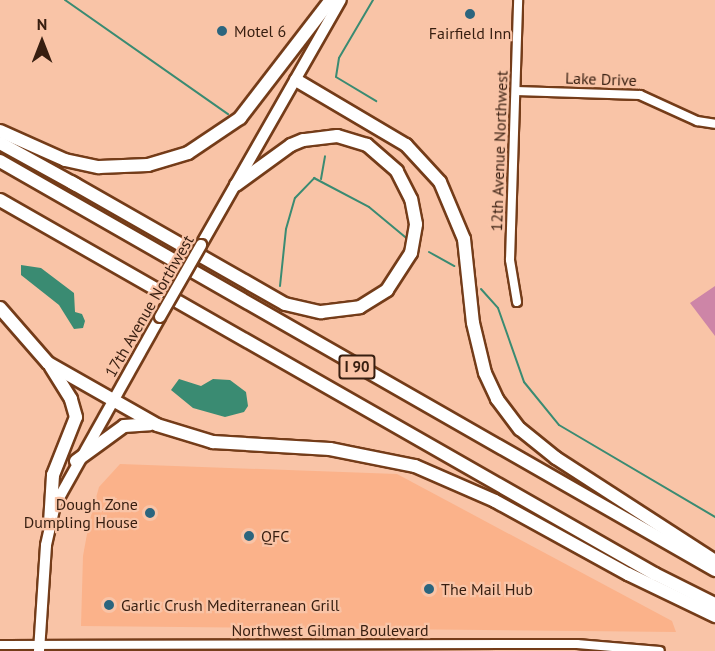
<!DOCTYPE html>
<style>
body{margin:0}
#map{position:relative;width:715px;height:651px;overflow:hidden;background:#f9c4a7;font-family:"PT Sans",sans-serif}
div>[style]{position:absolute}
.built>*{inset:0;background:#fbb28a}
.green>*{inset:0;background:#cd85a7}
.water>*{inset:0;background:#3a8b72}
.stream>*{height:2px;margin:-1px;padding:0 1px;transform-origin:1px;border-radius:1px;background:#3a8b72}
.roads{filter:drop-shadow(2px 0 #743c19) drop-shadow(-2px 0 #743c19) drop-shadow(0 2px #743c19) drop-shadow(0 -2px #743c19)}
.minor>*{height:8px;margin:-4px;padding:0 4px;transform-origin:4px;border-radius:4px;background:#fff}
.major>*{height:10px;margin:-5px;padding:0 5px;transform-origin:5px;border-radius:5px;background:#fff}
.highway>*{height:12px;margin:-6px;padding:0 6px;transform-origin:6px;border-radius:6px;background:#fff}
.bridges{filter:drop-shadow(2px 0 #743c19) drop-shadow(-2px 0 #743c19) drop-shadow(0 2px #743c19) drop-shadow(0 -2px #743c19)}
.major-bridge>*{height:10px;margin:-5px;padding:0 5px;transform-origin:5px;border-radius:5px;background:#fff}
.dots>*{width:16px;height:16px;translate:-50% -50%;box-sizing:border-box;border:3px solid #f9c4a7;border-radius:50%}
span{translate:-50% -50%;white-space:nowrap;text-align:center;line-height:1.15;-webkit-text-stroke:4.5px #f9c4a7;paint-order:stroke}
.shield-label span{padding:2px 4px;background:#f9c4a7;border:2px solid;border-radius:4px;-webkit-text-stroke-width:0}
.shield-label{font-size:15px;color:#371e10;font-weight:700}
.poi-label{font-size:16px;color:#371e10}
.left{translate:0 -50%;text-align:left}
.right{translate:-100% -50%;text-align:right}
.street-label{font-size:16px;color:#371e10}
.north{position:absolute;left:12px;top:12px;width:60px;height:60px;-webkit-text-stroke:4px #f9c4a7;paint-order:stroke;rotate:0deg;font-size:16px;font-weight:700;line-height:24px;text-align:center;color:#371e10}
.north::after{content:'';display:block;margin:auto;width:21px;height:27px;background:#371e10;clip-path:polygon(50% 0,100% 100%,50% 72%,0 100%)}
</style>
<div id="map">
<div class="built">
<div style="clip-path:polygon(120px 464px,397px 474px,672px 621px,676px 632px,81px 626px,83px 556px,89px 523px,99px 487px)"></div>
</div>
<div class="green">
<div style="clip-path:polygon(715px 286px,715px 336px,690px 303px)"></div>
</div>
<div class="water">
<div style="clip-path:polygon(21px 265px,41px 268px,74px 293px,75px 312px,82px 314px,85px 321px,83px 328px,74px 329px,59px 305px,21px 275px)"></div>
<div style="clip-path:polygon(179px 379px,201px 386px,213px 379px,230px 380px,246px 392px,248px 406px,244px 412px,225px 417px,193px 408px,171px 390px)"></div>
</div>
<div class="stream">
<div style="left:65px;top:0;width:199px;rotate:35deg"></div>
<div style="left:373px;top:0;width:67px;rotate:120.4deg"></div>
<div style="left:339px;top:58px;width:19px;rotate:99deg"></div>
<div style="left:336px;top:77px;width:47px;rotate:31deg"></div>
<div style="left:321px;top:179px;width:23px;rotate:-80deg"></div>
<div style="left:429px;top:252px;width:29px;rotate:29deg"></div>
<div style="left:280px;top:286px;width:57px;rotate:-84deg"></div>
<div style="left:286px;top:229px;width:32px;rotate:-74deg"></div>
<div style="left:295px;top:198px;width:28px;rotate:-46deg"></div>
<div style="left:314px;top:178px;width:62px;rotate:27.8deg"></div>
<div style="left:369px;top:207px;width:47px;rotate:39.8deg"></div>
<div style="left:481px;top:289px;width:25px;rotate:48deg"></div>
<div style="left:498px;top:308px;width:78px;rotate:70.6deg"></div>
<div style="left:524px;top:382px;width:55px;rotate:50.9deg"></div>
<div style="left:559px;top:425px;width:181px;rotate:30.5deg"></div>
</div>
<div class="roads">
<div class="minor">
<div style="left:516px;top:91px;width:124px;rotate:1.8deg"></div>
<div style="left:640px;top:95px;width:63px;rotate:24.5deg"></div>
<div style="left:697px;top:121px;width:18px;rotate:9deg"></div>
<div style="left:517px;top:302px;width:43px;rotate:-99.5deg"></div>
<div style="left:510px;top:260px;width:260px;rotate:-88.2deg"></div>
<div style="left:0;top:645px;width:577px;rotate:-0.1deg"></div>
<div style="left:577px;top:644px;width:83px;rotate:4.8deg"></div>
</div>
<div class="major">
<div style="left:201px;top:245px;width:282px;rotate:-60.3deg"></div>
<div style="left:39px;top:651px;width:106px;rotate:-86.2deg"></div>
<div style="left:46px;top:545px;width:41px;rotate:-77.3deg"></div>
<div style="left:55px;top:505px;width:215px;rotate:-60.8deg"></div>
</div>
<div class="highway">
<div style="left:296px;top:80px;width:128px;rotate:30.6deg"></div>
<div style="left:406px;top:145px;width:50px;rotate:47.4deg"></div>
<div style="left:440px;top:182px;width:62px;rotate:67.2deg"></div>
<div style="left:464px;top:239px;width:84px;rotate:83.9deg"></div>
<div style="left:473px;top:323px;width:51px;rotate:76.5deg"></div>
<div style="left:485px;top:373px;width:29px;rotate:65deg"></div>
<div style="left:497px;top:399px;width:38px;rotate:53deg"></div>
<div style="left:520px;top:429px;width:46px;rotate:38.9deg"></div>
<div style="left:556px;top:458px;width:189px;rotate:32.9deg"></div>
<div style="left:0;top:131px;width:71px;rotate:24deg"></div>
<div style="left:65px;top:160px;width:35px;rotate:12deg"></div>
<div style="left:99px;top:167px;width:49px;rotate:-2.3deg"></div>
<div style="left:148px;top:165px;width:42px;rotate:-16.7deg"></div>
<div style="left:188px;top:153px;width:63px;rotate:-33.9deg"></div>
<div style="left:240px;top:118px;width:149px;rotate:-52.4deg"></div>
<div style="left:0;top:143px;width:87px;rotate:28.9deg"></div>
<div style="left:0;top:161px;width:824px;rotate:29.77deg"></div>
<div style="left:71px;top:182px;width:246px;rotate:29.7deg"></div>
<div style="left:285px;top:304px;width:37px;rotate:13deg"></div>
<div style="left:321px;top:312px;width:39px;rotate:-7deg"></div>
<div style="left:360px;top:307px;width:32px;rotate:-32deg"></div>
<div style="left:387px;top:290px;width:44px;rotate:-57deg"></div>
<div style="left:411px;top:253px;width:29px;rotate:-80deg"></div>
<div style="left:416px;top:224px;width:25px;rotate:-101deg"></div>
<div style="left:411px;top:199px;width:31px;rotate:-117deg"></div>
<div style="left:397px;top:171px;width:40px;rotate:-139deg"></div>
<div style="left:367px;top:145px;width:31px;rotate:-163deg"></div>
<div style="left:337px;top:136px;width:34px;rotate:173deg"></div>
<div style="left:303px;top:140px;width:13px;rotate:157deg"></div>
<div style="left:291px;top:145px;width:68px;rotate:144deg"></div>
<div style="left:0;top:200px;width:754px;rotate:29.73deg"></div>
<div style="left:655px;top:574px;width:67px;rotate:26.6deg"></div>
<div style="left:0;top:308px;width:73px;rotate:48.9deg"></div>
<div style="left:48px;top:363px;width:125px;rotate:29.6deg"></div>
<div style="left:157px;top:425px;width:59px;rotate:16.9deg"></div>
<div style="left:213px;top:442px;width:117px;rotate:3.4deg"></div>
<div style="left:330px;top:449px;width:87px;rotate:11.3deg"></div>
<div style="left:415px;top:466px;width:87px;rotate:23.6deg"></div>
<div style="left:495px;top:501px;width:152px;rotate:28.8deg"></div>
<div style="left:628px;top:574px;width:97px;rotate:25.8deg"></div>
<div style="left:76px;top:461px;width:59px;rotate:-36.1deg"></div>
<div style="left:124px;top:426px;width:26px;rotate:-4deg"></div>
<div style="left:50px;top:523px;width:48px;rotate:-86.4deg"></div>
<div style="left:53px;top:475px;width:62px;rotate:-68.4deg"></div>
<div style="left:76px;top:417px;width:19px;rotate:-106deg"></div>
<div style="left:71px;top:399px;width:38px;rotate:-122deg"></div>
</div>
</div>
<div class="bridges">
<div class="major-bridge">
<div style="left:160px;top:317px;width:83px;rotate:-60.3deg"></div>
</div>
</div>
<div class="dots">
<div style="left:470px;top:14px;background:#2b657e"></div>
<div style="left:222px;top:31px;background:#2b657e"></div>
<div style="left:150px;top:513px;background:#2b657e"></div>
<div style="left:249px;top:536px;background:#2b657e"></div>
<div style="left:429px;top:589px;background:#2b657e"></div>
<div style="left:109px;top:605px;background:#2b657e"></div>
</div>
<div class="shield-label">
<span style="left:357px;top:367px">I 90</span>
</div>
<div class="poi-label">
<span class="left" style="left:234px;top:31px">Motel 6</span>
<span style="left:470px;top:33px">Fairfield Inn</span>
<span class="right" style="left:138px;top:513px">Dough Zone<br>Dumpling House</span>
<span class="left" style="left:261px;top:536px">QFC</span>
<span class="left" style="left:441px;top:589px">The Mail Hub</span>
<span class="left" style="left:121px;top:605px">Garlic Crush Mediterranean Grill</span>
</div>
<div class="street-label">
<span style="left:601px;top:79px;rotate:2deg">Lake Drive</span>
<span style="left:499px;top:151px;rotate:-88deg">12th Avenue Northwest</span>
<span style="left:149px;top:306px;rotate:-60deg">17th Avenue Northwest</span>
<span style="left:330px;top:630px">Northwest Gilman Boulevard</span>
</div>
<div class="north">N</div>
</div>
